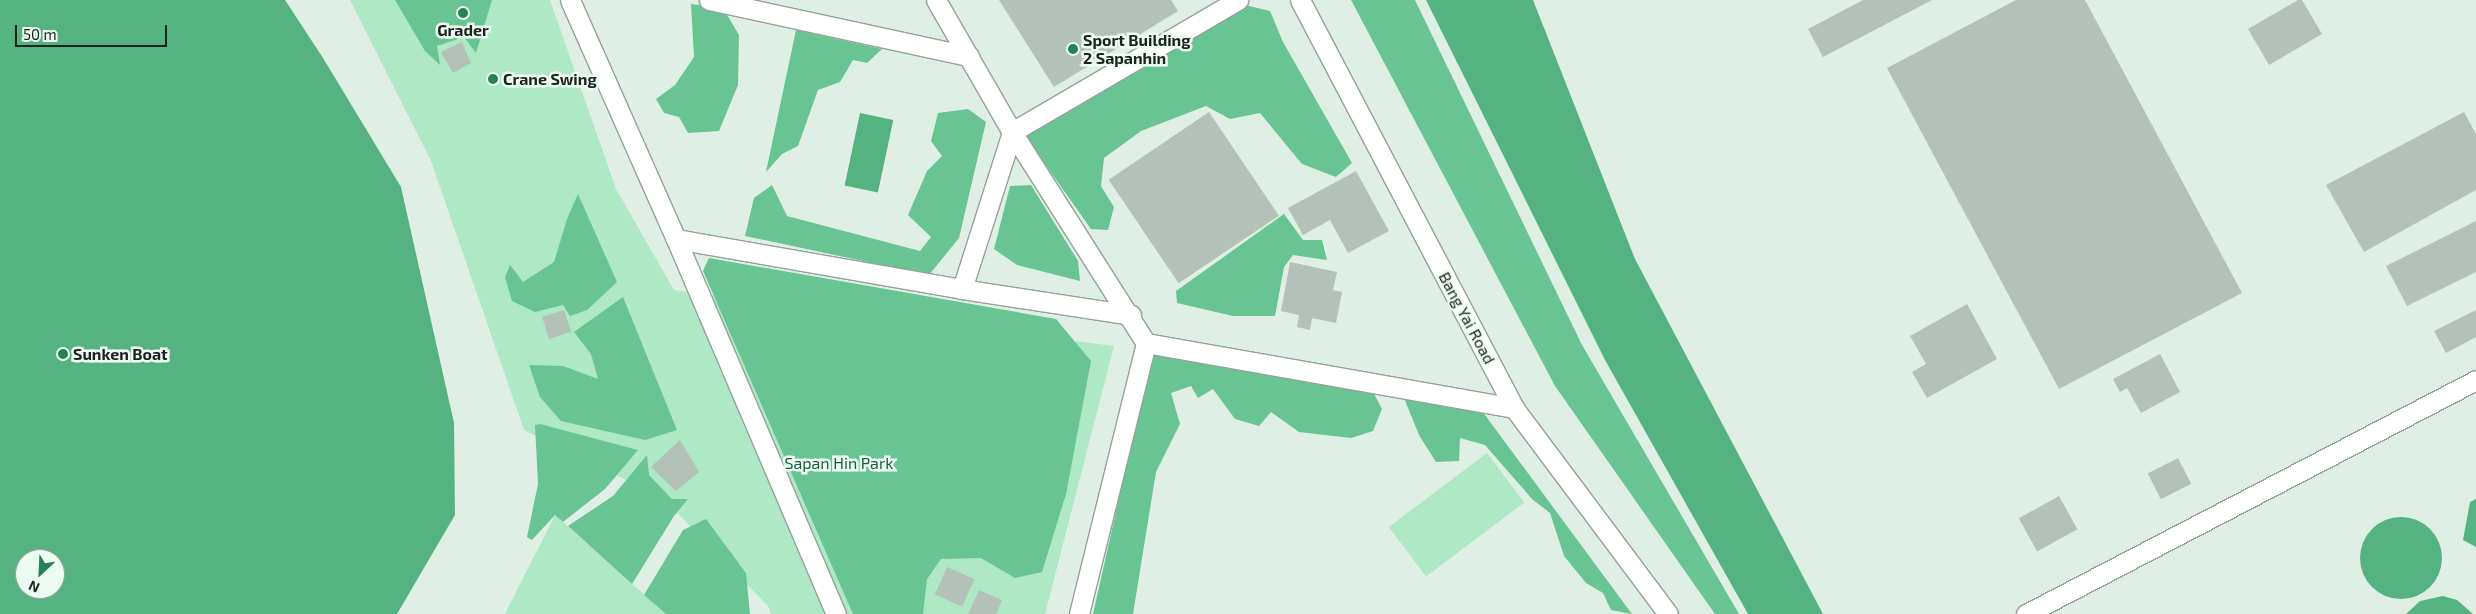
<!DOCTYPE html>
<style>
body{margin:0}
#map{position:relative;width:2476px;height:614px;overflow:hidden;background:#e0efe6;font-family:"Exo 2",sans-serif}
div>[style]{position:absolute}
.green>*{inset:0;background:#aee8c5;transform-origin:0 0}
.forest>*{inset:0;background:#68c492}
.water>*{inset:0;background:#55b281;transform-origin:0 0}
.round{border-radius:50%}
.building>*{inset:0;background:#b3c1b8;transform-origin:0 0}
.roads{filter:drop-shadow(1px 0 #94a299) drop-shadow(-1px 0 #94a299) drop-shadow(0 1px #94a299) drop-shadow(0 -1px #94a299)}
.street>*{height:19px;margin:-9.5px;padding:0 9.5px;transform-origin:9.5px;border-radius:9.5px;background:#fff}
.dots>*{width:14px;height:14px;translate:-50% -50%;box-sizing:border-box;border:2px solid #edfcf3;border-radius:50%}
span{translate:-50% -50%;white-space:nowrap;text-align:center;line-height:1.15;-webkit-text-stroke:5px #edfcf3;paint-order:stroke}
.poi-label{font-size:16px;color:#1d221f;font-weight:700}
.left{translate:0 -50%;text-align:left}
.street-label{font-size:16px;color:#1d221f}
.park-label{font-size:16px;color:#195d3d}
.north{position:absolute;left:15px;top:549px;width:50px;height:50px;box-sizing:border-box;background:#edfcf3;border:1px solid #9aa59e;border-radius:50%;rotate:205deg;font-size:14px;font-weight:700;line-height:20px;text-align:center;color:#1d221f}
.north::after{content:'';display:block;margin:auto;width:18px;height:22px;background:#288156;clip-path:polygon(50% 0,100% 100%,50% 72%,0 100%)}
.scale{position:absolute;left:15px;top:25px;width:152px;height:22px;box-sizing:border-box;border:2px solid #1d221f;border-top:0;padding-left:6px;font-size:15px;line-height:18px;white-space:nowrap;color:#1d221f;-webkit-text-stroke:4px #edfcf3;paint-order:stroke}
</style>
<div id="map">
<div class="green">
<div style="clip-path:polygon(350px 0,550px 0,616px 189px,674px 290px,1114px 346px,1045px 614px,771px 614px,768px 606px,663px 498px,524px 430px,431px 161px)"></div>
<div style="left:1487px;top:453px;width:62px;height:123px;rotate:53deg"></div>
<div style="clip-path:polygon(555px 515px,666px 614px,505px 614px)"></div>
</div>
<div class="forest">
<div style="clip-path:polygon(395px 0,492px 0,476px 53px,464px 37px,437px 46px,440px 65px,425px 51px)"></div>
<div style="clip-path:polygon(1351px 0,1415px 0,1582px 345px,1739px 614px,1715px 614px,1555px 386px)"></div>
<div style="clip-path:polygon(691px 4px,723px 8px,739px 35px,738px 85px,719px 131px,688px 133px,679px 117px,664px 113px,656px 99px,675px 85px,694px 57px)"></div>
<div style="clip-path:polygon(1245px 5px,1270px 11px,1283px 42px,1352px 163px,1336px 177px,1302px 164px,1260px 113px,1230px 119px,1206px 106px,1141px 131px,1104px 158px,1101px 186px,1114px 207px,1108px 230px,1091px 229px,1025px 136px,1058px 112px)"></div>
<div style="clip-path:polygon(796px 30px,882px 49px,867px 63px,853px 60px,840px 82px,818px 90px,798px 146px,782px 154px,766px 172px)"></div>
<div style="clip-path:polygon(968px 109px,986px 122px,959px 238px,929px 275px,745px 236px,754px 198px,772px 185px,787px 216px,920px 251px,931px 237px,908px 215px,927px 171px,942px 156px,931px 141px,938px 113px)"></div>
<div style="clip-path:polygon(1031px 185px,1078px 261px,1080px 281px,1017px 265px,994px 249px,1010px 186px)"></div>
<div style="clip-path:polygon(578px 194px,617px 282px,587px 310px,570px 316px,563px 305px,535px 312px,512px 301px,505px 277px,510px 265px,523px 282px,554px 262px,567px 219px)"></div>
<div style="clip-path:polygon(1284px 214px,1303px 240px,1322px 240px,1327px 260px,1293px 255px,1284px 267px,1275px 316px,1233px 316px,1177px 303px,1176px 291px)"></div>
<div style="clip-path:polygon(709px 258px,1056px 319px,1091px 361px,1066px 494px,1042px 572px,1015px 578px,981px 558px,941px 559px,927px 579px,923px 614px,853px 614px,703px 271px)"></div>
<div style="clip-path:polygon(623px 297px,677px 430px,645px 440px,561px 421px,540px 397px,529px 365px,563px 366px,598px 379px,591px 354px,574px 332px)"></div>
<div style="clip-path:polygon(1152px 352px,1372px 390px,1382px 409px,1373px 431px,1351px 438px,1299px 432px,1271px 412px,1259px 426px,1235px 419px,1213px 389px,1198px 398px,1191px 386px,1171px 393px,1180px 424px,1156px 472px,1133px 614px,1093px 614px)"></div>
<div style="clip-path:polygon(1404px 398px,1482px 411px,1632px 614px,1611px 610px,1603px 593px,1586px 583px,1564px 556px,1550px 513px,1532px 499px,1485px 445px,1460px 438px,1459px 461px,1436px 462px,1419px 435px)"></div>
<div style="clip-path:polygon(540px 424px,638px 450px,605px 489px,563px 522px,555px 515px,532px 540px,527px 537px,538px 484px,535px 425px)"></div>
<div style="clip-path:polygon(647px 455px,649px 475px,672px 499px,688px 499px,674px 516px,632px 584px,568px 526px,613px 496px)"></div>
<div style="clip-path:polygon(706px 519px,746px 573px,750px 614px,666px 614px,644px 595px,683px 530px)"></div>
</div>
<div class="water">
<div style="clip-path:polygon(evenodd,0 0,285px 0,323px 58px,401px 187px,454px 423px,455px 515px,397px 614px,0 614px,0 0,25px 559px,55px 559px,55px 589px,25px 589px,25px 559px)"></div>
<div style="clip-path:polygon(1426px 0,1533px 0,1635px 259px,1823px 614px,1748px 614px,1605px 360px)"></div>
<div style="left:860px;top:113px;width:34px;height:74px;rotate:12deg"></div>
<div style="clip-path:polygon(2476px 499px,2476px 547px,2463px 540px,2470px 502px)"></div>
<div class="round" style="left:2360px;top:517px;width:82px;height:82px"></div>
<div style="clip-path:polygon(2443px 596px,2457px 600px,2473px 614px,2406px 614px,2420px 601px)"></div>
</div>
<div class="building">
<div style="clip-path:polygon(999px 0,1171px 0,1178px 11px,1054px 87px)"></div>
<div style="clip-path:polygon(1863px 0,1932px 0,1823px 57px,1808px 29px)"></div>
<div style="clip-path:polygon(2016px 0,2085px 0,2242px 293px,2059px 389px,1887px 68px)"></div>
<div style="clip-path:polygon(2298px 0,2302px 0,2322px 34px,2269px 65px,2248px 29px)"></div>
<div style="clip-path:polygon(462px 42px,471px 63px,453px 73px,441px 52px)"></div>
<div style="left:1209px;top:112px;width:125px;height:121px;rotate:56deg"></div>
<div style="clip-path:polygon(2464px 112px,2476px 134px,2476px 190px,2364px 252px,2326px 185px)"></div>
<div style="clip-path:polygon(1356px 171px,1389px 231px,1348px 253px,1330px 220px,1303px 235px,1288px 208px)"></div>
<div style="clip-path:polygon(2476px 221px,2476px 272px,2407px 306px,2386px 266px)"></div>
<div style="clip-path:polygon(1290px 262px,1337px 272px,1333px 290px,1342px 292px,1336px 323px,1312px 318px,1310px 330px,1297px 327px,1299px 315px,1281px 311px)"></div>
<div style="clip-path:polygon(1967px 304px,1997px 359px,1927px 398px,1912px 372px,1926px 364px,1910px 336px)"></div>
<div style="left:564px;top:310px;width:23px;height:23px;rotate:72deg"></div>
<div style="clip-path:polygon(2476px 310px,2476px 337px,2446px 353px,2434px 331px)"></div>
<div style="clip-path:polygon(2160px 354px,2180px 392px,2141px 413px,2127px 388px,2120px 392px,2113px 379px)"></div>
<div style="clip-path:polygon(680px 440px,699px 472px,676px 491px,651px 467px)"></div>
<div style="left:2178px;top:458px;width:29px;height:34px;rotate:63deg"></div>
<div style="left:2059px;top:496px;width:38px;height:46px;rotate:61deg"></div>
<div style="left:947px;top:567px;width:30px;height:30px;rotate:24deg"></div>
<div style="clip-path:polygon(979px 590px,1002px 600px,996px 614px,968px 614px)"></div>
</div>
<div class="roads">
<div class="street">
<div style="left:570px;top:0;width:261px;rotate:66.1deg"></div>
<div style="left:676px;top:239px;width:408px;rotate:66.9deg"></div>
<div style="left:709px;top:0;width:266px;rotate:12.2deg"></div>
<div style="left:936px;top:0;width:152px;rotate:60.1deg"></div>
<div style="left:1012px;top:132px;width:250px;rotate:57.6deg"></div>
<div style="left:1146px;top:343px;width:279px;rotate:103.9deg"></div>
<div style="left:1300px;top:0;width:461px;rotate:62.3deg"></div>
<div style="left:1514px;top:408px;width:257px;rotate:53.2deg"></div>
<div style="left:676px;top:239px;width:290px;rotate:9.9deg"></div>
<div style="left:962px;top:289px;width:171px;rotate:8.7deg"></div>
<div style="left:962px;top:289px;width:165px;rotate:-72.3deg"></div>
<div style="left:1012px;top:132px;width:262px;rotate:-30.3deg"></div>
<div style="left:1146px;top:343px;width:374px;rotate:10deg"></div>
<div style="left:2026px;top:614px;width:507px;rotate:-27.47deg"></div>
</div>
</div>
<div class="dots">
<div style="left:463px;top:13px;background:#288156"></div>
<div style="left:1073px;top:49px;background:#288156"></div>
<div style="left:493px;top:79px;background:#288156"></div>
<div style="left:63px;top:354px;background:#288156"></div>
</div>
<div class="poi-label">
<span style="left:463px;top:30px">Grader</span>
<span class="left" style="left:1083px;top:49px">Sport Building<br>2 Sapanhin</span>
<span class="left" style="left:503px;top:79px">Crane Swing</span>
<span class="left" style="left:73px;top:354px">Sunken Boat</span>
</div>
<div class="street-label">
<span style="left:1467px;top:318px;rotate:62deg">Bang Yai Road</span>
</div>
<div class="park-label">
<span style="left:839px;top:463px">Sapan Hin Park</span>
</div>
<div class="north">N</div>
<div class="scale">50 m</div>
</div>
